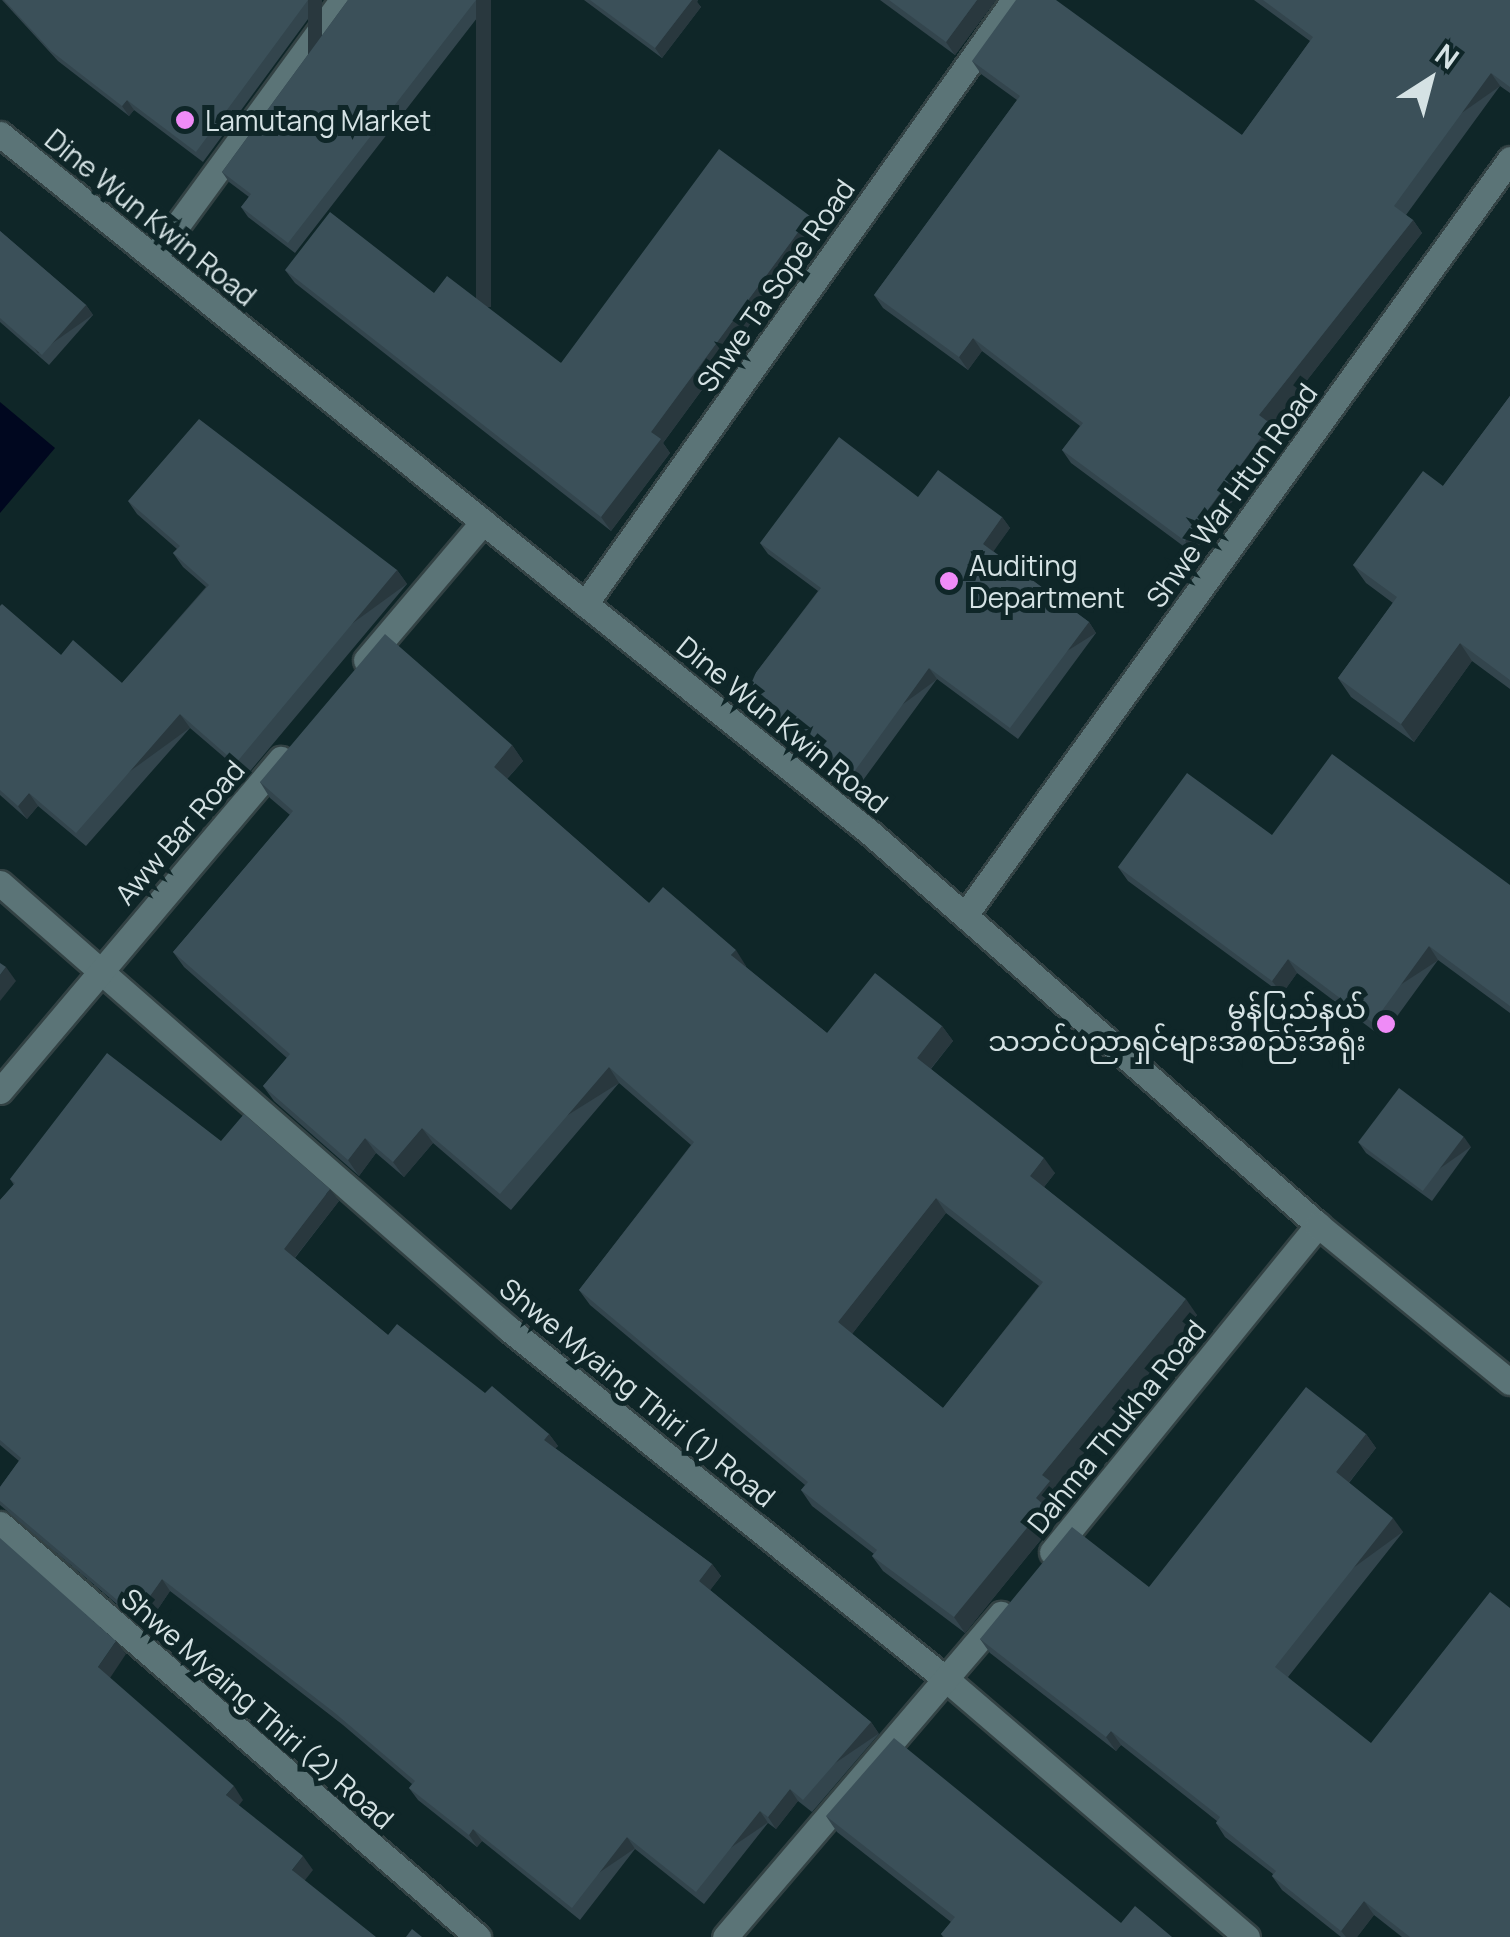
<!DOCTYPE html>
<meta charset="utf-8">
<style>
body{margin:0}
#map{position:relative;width:1510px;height:1937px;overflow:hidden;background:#0f2628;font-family:Manrope,"Noto Sans Myanmar",sans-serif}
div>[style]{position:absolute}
.water>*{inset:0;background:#00071f}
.roads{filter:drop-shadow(2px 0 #334244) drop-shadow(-2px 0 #334244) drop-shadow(0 2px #334244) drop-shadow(0 -2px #334244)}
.lane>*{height:25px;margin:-12.5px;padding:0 12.5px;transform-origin:12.5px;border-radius:12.5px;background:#5b7477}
.street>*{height:25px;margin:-12.5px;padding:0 12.5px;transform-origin:12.5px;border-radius:12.5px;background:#5b7477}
.secondary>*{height:25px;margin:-12.5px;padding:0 12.5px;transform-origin:12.5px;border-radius:12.5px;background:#5b7477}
.wall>*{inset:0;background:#33454d}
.shaded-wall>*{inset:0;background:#29383e;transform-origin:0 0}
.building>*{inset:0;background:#3b5059;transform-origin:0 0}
.dots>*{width:28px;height:28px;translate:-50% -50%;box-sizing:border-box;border:5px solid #0f2628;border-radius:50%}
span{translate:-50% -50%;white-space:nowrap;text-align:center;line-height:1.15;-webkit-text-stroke:10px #0f2628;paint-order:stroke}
.poi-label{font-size:28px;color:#d5e2e4}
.left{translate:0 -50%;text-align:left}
.right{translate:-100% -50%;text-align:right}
.street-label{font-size:28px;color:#d5e2e4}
.north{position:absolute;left:1380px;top:30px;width:100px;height:100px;-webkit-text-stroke:8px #0f2628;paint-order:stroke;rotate:36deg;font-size:28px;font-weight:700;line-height:40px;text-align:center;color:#d5e2e4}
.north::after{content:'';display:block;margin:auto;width:35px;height:45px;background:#d5e2e4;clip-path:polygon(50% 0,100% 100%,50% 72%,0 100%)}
</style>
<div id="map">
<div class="water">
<div style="clip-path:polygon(0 402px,55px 448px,0 513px)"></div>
</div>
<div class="roads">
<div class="lane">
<div style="left:154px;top:257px;width:318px;rotate:-53.8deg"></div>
</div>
<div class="street">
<div style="left:585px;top:604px;width:741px;rotate:-54.62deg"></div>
<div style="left:366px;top:660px;width:181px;rotate:-49.7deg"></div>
<div style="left:0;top:883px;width:677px;rotate:41.23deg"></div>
<div style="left:509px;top:1329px;width:561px;rotate:38.71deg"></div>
<div style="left:947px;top:1680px;width:395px;rotate:40.6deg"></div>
<div style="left:965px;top:915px;width:932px;rotate:-54.21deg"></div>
<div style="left:0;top:1091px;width:435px;rotate:-49.8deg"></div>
<div style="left:0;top:1524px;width:632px;rotate:40.83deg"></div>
<div style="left:1052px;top:1552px;width:422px;rotate:-50.9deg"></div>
<div style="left:725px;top:1937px;width:425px;rotate:-49.5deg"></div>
</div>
<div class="secondary">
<div style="left:0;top:134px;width:1112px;rotate:38.76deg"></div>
<div style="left:867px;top:830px;width:600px;rotate:41.21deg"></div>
<div style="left:1318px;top:1225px;width:248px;rotate:39.3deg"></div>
</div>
</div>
<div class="wall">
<div style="clip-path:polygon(2px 0,322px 0,203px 162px,134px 110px,129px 116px,58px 61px)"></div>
<div style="clip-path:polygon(348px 0,491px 0,295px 253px,248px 217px,241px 207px,249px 197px,229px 182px,222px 172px)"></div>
<div style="clip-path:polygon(584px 0,698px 0,697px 2px,701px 7px,662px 58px)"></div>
<div style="clip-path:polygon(880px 0,996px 0,955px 55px)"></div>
<div style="clip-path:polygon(1254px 0,1510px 0,1510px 93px,1500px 86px,1406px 215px,1413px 220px,1422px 233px,1272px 425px,1280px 437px,1194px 554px,1071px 463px,1062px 450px,1080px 426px,982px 351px,968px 370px,883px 308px,874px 295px,1017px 100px,981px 74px,972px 61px,1242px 135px,1310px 41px)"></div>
<div style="clip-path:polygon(810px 216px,819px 230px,663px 443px,670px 453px,611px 531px,295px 283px,285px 270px,434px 293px,561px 363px)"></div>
<div style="clip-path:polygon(0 231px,86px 305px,93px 315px,49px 365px,0 322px)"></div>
<div style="clip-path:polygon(1510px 396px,1510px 689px,1472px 661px,1414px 742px,1351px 697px,1338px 678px,1393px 603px,1366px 583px,1353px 565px,1443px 486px)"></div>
<div style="clip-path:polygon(918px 497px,1002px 517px,1010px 528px,993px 551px,1089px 622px,1096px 633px,1018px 739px,937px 679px,861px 783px,750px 702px,742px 691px,818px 591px,768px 554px,760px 543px)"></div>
<div style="clip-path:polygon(128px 501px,397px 570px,407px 584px,246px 776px,190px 728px,86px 846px,38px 806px,27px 819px,0 795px,0 606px,61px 655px,122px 683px,206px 587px,183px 567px,173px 553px,177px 549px,137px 514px)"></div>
<div style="clip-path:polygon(evenodd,512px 745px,523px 761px,507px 779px,649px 903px,746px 966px,746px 967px,827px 1033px,942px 1026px,953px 1041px,931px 1069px,1055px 1173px,1044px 1187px,1197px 1315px,1055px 1488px,1060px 1496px,1049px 1511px,1056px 1521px,965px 1633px,883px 1571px,872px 1556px,874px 1554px,812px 1506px,801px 1490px,805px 1485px,590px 1305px,579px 1290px,691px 1145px,619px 1083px,511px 1210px,433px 1143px,404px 1177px,376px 1153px,359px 1176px,274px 1101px,263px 1086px,287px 1058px,184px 967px,173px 952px,290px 815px,270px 798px,260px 782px,512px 745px,946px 1213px,1039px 1286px,943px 1408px,852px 1334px,946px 1213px)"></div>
<div style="clip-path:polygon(1272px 835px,1510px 885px,1510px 1013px,1438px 960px,1382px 1037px,1297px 973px,1282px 994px,1128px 881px,1118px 867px)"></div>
<div style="clip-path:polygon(221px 1141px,339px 1201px,295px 1258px,388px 1335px,549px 1434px,558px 1446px,555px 1448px,712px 1564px,721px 1576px,710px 1590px,871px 1722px,879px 1734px,812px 1812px,798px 1801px,776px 1829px,768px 1823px,704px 1904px,635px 1849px,580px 1920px,482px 1841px,477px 1847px,418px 1800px,409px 1788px,412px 1784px,343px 1725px,170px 1591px,145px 1628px,0 1505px,0 1487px,19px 1461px,0 1445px,0 1200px,14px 1185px,10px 1179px)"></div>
<div style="clip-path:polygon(1359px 1143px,1471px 1147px,1432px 1201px,1366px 1153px)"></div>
<div style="clip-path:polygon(1366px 1434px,1376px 1448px,1349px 1483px,1403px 1532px,1288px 1677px,1510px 1937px,1402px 1937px,1374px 1915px,1357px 1937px,1341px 1937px,1282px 1890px,1272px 1876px,1273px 1874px,1225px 1837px,1216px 1823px,1217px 1821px,1121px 1745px,1116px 1751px,990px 1653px,980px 1639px,1149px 1587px)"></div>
<div style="clip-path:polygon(826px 1816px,1121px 1923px,1172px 1937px,943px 1937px,941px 1934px,951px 1922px,837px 1832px)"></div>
</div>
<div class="shaded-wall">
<div style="left:308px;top:0;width:14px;height:189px"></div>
<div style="left:476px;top:0;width:15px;height:307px"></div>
<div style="clip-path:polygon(692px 0,698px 0,697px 2px,701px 7px,662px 58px,655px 48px)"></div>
<div style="clip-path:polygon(977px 0,996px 0,955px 55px,946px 42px)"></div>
<div style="left:1491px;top:73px;width:16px;height:165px;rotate:55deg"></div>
<div style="clip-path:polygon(127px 100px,134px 110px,129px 116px,122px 106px)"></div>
<div style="clip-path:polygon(810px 216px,819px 230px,663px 443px,670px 453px,611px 531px,601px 517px,651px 432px)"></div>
<div style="clip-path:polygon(1413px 220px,1422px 233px,1272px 425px,1280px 437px,1194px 554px,1185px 541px,1259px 415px)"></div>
<div style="left:86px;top:305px;width:12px;height:67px;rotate:55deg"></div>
<div style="clip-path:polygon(973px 338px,982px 351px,968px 370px,959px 357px)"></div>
<div style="clip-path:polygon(1002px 517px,1010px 528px,991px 555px,983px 544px)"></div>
<div style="left:397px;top:570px;width:17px;height:251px;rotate:54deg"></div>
<div style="left:1089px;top:622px;width:13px;height:132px;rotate:58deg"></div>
<div style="clip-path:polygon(1460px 643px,1472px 661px,1414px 742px,1401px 724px)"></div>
<div style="left:929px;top:668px;width:14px;height:128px;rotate:54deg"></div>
<div style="left:180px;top:714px;width:17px;height:158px;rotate:54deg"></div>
<div style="clip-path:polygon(512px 745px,523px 761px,504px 782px,494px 767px)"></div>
<div style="clip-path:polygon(29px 793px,38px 806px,27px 819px,18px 806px)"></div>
<div style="left:1429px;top:946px;width:17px;height:95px;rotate:57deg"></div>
<div style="clip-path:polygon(736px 950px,746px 966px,742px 971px,731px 955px)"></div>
<div style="clip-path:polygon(1288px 959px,1297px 973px,1282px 994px,1272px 981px)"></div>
<div style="clip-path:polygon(6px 967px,16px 981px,0 1001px,0 975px)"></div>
<div style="clip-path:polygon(942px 1026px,953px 1041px,927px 1073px,917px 1058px)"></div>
<div style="left:609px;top:1067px;width:19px;height:167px;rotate:58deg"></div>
<div style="clip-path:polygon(422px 1128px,433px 1143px,404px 1177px,393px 1162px)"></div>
<div style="left:1464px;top:1137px;width:12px;height:67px;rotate:55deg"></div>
<div style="clip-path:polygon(365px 1138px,376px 1153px,359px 1176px,348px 1160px)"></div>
<div style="clip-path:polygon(1044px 1158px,1055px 1173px,1040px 1192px,1030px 1176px)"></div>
<div style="clip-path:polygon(330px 1189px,339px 1201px,292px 1261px,284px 1249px)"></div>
<div style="clip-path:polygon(936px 1198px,946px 1213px,849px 1338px,838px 1322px)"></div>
<div style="clip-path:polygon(1186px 1299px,1197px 1315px,1055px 1488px,1060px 1496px,1049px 1511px,1056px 1521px,965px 1633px,954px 1617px,1036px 1498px,1042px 1475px)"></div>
<div style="clip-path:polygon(549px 1434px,558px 1446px,552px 1452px,544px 1440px)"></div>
<div style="clip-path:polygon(1366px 1434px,1376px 1448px,1346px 1486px,1336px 1472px)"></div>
<div style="left:1393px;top:1518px;width:17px;height:190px;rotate:54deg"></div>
<div style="clip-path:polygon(712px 1564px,721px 1576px,708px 1593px,699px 1581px)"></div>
<div style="clip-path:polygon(162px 1579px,170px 1591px,145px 1628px,136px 1616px)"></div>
<div style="clip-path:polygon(116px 1641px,126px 1654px,108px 1681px,98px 1667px)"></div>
<div style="left:871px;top:1722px;width:14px;height:103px;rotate:56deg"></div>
<div style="clip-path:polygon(1111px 1731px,1121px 1745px,1116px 1751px,1106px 1737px)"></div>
<div style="clip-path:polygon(234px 1786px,243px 1800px,236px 1809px,226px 1795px)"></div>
<div style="clip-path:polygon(790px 1789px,798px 1801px,776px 1829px,768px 1817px)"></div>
<div style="left:760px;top:1811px;width:14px;height:103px;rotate:56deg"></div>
<div style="clip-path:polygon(473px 1829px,482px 1841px,477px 1847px,469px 1835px)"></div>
<div style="left:627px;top:1837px;width:14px;height:90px;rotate:56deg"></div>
<div style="clip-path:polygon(303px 1856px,313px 1870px,302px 1884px,292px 1870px)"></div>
<div style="clip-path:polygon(1364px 1901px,1374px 1915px,1357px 1937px,1346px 1937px,1341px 1931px)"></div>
</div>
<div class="building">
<div style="clip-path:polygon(4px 0,308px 0,196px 152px,127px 100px,122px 106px,51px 51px)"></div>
<div style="clip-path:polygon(348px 0,476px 0,288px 243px,241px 207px,251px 194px,222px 172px)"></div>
<div style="clip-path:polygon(590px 0,692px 0,655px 48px)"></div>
<div style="clip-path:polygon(889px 0,977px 0,946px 42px)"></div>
<div style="clip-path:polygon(1016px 0,1056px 0,1242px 135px,1313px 37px,1263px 0,1510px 0,1510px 87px,1491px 73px,1394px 206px,1413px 220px,1259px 415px,1271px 424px,1185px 541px,1062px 450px,1083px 423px,973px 338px,959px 357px,874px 295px,1020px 96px,972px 61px)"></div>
<div style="clip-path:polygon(719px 149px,810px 216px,651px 432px,661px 439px,601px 517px,285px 270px,330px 212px,434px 293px,447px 276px,561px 363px)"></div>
<div style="clip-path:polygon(0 231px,86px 305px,42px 355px,0 318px)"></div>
<div style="clip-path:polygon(1510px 396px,1510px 680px,1460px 643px,1401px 724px,1338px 678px,1397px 597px,1353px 565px,1423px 471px,1443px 486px)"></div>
<div style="clip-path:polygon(199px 419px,397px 570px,236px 763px,180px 714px,76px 833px,29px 793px,18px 806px,0 790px,0 606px,2px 604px,61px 655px,73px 640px,122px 683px,209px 585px,173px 553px,180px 546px,128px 501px)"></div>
<div style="clip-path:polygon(839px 437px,918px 497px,938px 470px,1002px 517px,983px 544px,1089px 622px,1010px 728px,929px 668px,854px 772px,742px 691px,821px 588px,760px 543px)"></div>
<div style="clip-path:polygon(evenodd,385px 634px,512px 745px,494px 767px,649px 903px,663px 887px,736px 950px,731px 955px,827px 1033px,875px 973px,942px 1026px,917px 1058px,1044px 1158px,1030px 1176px,1186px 1299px,1042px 1475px,1050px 1481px,1036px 1498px,1045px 1506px,954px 1617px,872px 1556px,877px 1550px,801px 1490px,808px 1482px,579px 1290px,694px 1142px,609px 1067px,500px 1194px,422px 1128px,393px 1162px,365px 1138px,348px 1160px,263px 1086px,290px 1054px,173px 952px,293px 811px,260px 782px,385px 634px,936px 1198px,1043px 1282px,943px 1408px,838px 1322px,936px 1198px)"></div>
<div style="clip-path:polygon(1332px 754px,1510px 885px,1510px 1006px,1429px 946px,1373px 1023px,1288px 959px,1272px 981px,1118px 867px,1187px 773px,1272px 835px)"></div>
<div style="clip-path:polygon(0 963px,6px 967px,0 975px)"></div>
<div style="clip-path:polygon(107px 1053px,221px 1141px,244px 1114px,330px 1189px,284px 1249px,388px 1335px,397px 1324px,485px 1393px,492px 1386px,549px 1434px,544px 1440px,712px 1564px,699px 1581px,871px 1722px,803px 1800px,790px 1789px,768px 1817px,760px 1811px,696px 1892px,627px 1837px,572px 1908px,473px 1829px,469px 1835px,409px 1788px,415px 1781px,335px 1713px,162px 1579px,136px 1616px,0 1501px,0 1487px,21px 1458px,0 1440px,0 1200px,15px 1183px,10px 1179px)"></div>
<div style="left:1399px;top:1088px;width:81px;height:68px;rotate:37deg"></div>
<div style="clip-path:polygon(1306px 1387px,1366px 1434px,1336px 1472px,1393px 1518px,1275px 1667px,1371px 1743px,1490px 1592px,1510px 1608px,1510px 1937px,1410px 1937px,1364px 1901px,1341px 1931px,1272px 1876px,1276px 1871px,1216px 1823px,1220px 1817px,1111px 1731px,1106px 1737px,980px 1639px,1072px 1527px,1149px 1587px)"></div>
<div style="clip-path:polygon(0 1538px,116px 1641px,98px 1667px,234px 1786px,226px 1795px,303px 1856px,292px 1870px,376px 1937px,0 1937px)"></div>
<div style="clip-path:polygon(894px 1738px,1121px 1923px,1135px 1906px,1172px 1937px,945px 1937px,941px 1934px,955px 1917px,826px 1816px)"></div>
<div style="clip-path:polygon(412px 1929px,422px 1937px,406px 1937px)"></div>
</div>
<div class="dots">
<div style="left:185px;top:120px;background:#ef8bf7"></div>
<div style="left:949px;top:581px;background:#ef8bf7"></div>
<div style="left:1386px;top:1024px;background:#ef8bf7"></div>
</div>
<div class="poi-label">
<span class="left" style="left:205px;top:120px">Lamutang Market</span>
<span class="left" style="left:969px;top:581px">Auditing<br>Department</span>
<span class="right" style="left:1366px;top:1024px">မွန်ပြည်နယ်<br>သဘင်ပညာရှင်များအစည်းအရုံး</span>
</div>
<div class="street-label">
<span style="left:151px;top:217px;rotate:39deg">Dine Wun Kwin Road</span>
<span style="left:775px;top:285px;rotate:-55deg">Shwe Ta Sope Road</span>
<span style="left:1231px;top:495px;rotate:-54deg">Shwe War Htun Road</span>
<span style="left:783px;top:724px;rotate:39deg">Dine Wun Kwin Road</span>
<span style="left:179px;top:832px;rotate:-49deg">Aww Bar Road</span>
<span style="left:638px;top:1392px;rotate:39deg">Shwe Myaing Thiri (1) Road</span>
<span style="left:1116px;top:1426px;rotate:-51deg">Dahma Thukha Road</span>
<span style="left:258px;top:1708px;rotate:41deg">Shwe Myaing Thiri (2) Road</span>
</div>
<div class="north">N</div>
</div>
